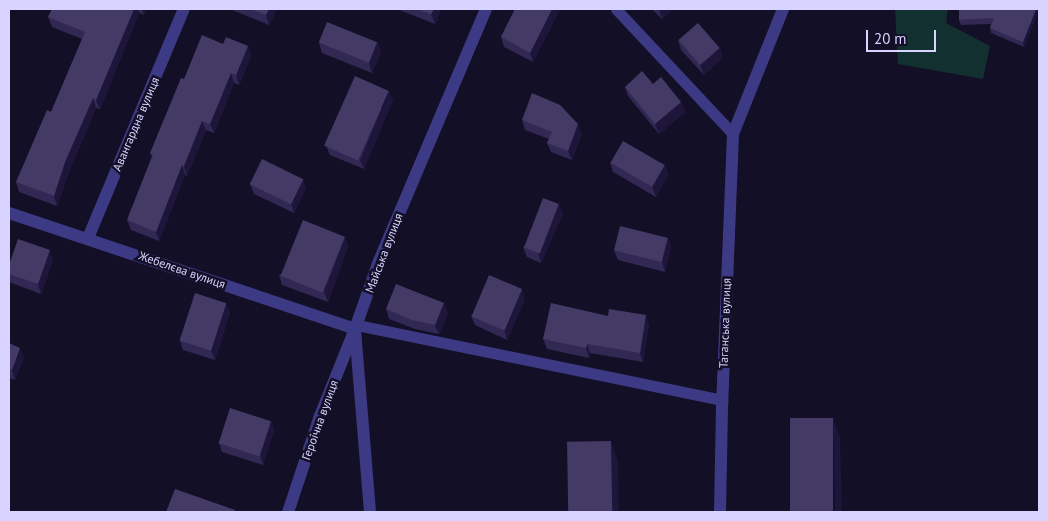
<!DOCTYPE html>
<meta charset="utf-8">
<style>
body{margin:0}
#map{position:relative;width:1048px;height:521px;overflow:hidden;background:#130f26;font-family:"PT Sans",sans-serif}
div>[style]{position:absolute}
.green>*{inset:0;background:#12302f}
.service>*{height:11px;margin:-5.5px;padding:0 5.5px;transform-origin:5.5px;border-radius:5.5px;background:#3d3a85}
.minor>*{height:12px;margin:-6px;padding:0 6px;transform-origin:6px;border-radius:6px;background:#3d3a85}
.tertiary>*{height:12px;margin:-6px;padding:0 6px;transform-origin:6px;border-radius:6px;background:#3d3a85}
.wall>*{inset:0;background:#312854}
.shaded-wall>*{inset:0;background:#1d163a}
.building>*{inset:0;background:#433a66;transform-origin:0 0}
span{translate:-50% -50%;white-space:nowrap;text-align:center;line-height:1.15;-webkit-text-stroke:5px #130f26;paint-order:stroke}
.street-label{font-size:12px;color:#d9d4ff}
.frame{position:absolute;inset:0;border:10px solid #d9d4ff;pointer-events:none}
.scale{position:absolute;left:866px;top:30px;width:70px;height:22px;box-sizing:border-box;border:2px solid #d9d4ff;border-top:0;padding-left:6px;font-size:15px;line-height:18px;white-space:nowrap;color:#d9d4ff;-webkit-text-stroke:4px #130f26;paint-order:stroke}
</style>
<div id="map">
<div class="green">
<div style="clip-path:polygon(895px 9px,948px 9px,946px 23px,990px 46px,983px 79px,898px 64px)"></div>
</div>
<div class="service">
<div style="left:616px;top:9px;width:171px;rotate:46.9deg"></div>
<div style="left:357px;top:325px;width:373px;rotate:11.6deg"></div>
</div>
<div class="minor">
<div style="left:9px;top:213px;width:365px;rotate:18.5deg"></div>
<div style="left:355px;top:329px;width:94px;rotate:111.9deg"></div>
<div style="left:320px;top:416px;width:101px;rotate:108.4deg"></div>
<div style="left:88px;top:238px;width:248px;rotate:-67.3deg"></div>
<div style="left:720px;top:512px;width:104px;rotate:-88.9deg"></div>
<div style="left:722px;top:408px;width:274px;rotate:-87.7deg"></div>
<div style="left:733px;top:134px;width:135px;rotate:-68.2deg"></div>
</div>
<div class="tertiary">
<div style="left:370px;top:512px;width:184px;rotate:-94.7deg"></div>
<div style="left:355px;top:329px;width:72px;rotate:-70.6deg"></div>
<div style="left:379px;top:261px;width:274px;rotate:-67deg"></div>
</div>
<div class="wall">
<div style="clip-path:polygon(52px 9px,146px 9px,144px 15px,139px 13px,100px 109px,96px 108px,69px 172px,57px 206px,19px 192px,16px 182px,51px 112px,82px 39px,52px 27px,48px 17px)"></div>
<div style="clip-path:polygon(230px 9px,277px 9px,269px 25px)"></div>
<div style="clip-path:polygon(397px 9px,441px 9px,435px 24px)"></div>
<div style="clip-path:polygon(515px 9px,560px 9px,533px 62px,504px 47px,501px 37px)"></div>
<div style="clip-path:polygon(652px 9px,673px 9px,662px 19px)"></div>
<div style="clip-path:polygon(1039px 9px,1024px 47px,991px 33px,990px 28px,991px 24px,961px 25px,959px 20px)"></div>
<div style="clip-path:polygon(678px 40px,723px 57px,704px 75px,681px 50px)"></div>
<div style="clip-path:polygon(377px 42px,381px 52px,372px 73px,322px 53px,319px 43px)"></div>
<div style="clip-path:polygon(223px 44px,248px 46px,251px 56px,239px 85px,234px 83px,214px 133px,206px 130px,187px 176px,185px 175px,159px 241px,131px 230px,127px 220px,152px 157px,150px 153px)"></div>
<div style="clip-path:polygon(653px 84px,681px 102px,685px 112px,659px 134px,628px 96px,625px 87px)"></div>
<div style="clip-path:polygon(393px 100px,364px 169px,330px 155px,326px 146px)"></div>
<div style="clip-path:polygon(522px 120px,582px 134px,572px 160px,551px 152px,547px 143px,549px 139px,525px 130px)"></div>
<div style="clip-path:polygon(610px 162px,665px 165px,668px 175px,656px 197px,613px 172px)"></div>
<div style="clip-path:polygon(250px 184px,306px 188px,294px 213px,254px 194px)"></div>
<div style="clip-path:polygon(563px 213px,541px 263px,527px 257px,523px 247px)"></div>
<div style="clip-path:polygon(345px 237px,348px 246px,328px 302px,282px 285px,279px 275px)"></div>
<div style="clip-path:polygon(668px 238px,671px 247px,665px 272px,618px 260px,614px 250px)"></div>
<div style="clip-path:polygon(53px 260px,41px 294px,9px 282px,9px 265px)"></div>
<div style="clip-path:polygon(525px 299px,507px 340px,475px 325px,471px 316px)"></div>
<div style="clip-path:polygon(386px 309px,448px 313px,439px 334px,415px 329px,389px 319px)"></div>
<div style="clip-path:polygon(230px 312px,215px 360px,183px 350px,180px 341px)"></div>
<div style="clip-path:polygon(608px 316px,649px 324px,643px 362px,590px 353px,589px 358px,547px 349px,543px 339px)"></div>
<div style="clip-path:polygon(9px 343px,24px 357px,15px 380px,9px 378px)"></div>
<div style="clip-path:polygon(271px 421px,274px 430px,263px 465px,222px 452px,219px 443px)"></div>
</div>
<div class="shaded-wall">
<div style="clip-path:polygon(134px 9px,138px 9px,139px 13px,100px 109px,96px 100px)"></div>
<div style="clip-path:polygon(142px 9px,146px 9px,144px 15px)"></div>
<div style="clip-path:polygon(269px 9px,277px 9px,269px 25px,266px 15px)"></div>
<div style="clip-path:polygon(434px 9px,441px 9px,435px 24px,431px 14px)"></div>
<div style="clip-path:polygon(552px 9px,560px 9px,533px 62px,530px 53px)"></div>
<div style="clip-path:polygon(660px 9px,673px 9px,662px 19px,659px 10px)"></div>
<div style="clip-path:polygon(1036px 9px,1039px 9px,1039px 10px,1024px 47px,1023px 42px)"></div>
<div style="clip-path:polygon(377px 42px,381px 52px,372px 73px,369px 63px)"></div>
<div style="clip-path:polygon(248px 46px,251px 56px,239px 85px,236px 75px)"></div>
<div style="clip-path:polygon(720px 48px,723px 57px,704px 75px,700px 65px)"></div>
<div style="clip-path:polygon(231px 73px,234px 83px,214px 133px,210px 124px)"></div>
<div style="clip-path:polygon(389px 91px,393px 100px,364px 169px,360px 160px)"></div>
<div style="clip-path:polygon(93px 98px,96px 108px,69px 172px,57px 206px,54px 196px,65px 162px)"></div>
<div style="clip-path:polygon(681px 102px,685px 112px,659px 134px,655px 124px)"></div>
<div style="clip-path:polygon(202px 121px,206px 130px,187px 176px,184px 166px)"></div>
<div style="clip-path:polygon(578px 124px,582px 134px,572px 160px,568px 151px)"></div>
<div style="clip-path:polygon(182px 165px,185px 175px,159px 241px,156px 232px)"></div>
<div style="clip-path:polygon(665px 165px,668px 175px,656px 197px,652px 187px)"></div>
<div style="clip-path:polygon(303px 179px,306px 188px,294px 213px,291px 204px)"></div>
<div style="clip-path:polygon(559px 204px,563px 213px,541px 263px,538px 253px)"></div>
<div style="clip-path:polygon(345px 237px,348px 246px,328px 302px,324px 292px)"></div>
<div style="clip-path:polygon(668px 238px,671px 247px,665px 272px,662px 262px)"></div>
<div style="clip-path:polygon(50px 250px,53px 260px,41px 294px,38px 284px)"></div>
<div style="clip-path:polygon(522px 289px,525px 299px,507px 340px,504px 330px)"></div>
<div style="clip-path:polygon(226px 303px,230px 312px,215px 360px,211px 351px)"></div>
<div style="clip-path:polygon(444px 303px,448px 313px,439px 334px,435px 325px)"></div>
<div style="clip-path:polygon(646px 315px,649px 324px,643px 362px,640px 353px)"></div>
<div style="clip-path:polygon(587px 344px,590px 353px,589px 358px,586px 348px)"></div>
<div style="clip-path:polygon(20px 348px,24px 357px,15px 380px,12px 370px)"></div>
<div style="clip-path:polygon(833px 418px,840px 438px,842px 512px,835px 512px)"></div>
<div style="clip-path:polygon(271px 421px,274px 430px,263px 465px,260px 456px)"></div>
<div style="clip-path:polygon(611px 441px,618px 461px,619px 512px,612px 512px)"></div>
</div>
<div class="building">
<div style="clip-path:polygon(52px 9px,134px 9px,96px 100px,93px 98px,65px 162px,54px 196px,16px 182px,47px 110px,51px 112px,85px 32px,48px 17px)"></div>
<div style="clip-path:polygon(250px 9px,269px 9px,266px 15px)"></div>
<div style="clip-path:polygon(417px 9px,434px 9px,431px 14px)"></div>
<div style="clip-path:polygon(515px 9px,552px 9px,530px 53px,501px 37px)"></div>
<div style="clip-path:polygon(959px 9px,1036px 9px,1023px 42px,990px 28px,994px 18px,959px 20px)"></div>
<div style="left:327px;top:22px;width:54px;height:22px;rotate:22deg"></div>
<div style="left:698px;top:23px;width:33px;height:26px;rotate:49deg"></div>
<div style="clip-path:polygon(202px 35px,223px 44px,226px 37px,248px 46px,236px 75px,231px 73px,210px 124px,202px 121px,184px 166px,182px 165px,156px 232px,127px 220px,153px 154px,150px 153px,181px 78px,184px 79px)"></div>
<div style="clip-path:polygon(642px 71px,653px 84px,661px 77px,681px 102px,655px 124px,625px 87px)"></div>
<div style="left:355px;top:76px;width:37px;height:76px;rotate:24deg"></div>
<div style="clip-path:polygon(532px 93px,560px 105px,578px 124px,568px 151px,547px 143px,552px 132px,522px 120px)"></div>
<div style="left:623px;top:141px;width:48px;height:25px;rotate:30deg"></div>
<div style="left:262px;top:159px;width:46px;height:28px;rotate:26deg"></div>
<div style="left:543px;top:198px;width:17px;height:53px;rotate:21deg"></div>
<div style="left:303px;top:220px;width:45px;height:60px;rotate:22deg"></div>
<div style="left:620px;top:226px;width:49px;height:25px;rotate:14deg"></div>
<div style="clip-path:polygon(18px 239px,50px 250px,38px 284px,9px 274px,9px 265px)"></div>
<div style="left:489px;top:275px;width:36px;height:45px;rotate:23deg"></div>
<div style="clip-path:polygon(396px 284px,444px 303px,435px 325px,412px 320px,386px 309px)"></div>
<div style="left:195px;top:293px;width:33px;height:50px;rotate:18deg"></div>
<div style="clip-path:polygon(551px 303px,608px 316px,609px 309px,646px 315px,640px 353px,587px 344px,586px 348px,543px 339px)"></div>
<div style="clip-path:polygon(9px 343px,20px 348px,12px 370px,9px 369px)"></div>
<div style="left:230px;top:408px;width:43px;height:37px;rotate:18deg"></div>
<div style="left:790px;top:418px;width:43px;height:94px"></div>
<div style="left:611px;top:441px;width:71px;height:44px;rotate:89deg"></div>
<div style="clip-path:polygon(175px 489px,235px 510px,234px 512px,166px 512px)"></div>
</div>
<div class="street-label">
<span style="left:136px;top:124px;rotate:-67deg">Авангардна вулиця</span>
<span style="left:384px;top:253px;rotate:-69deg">Майська вулиця</span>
<span style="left:182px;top:270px;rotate:19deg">Жебелєва вулиця</span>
<span style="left:725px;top:323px;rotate:-88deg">Таганська вулиця</span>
<span style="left:320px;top:420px;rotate:-70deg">Героїчна вулиця</span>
</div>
<div class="frame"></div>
<div class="scale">20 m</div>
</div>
